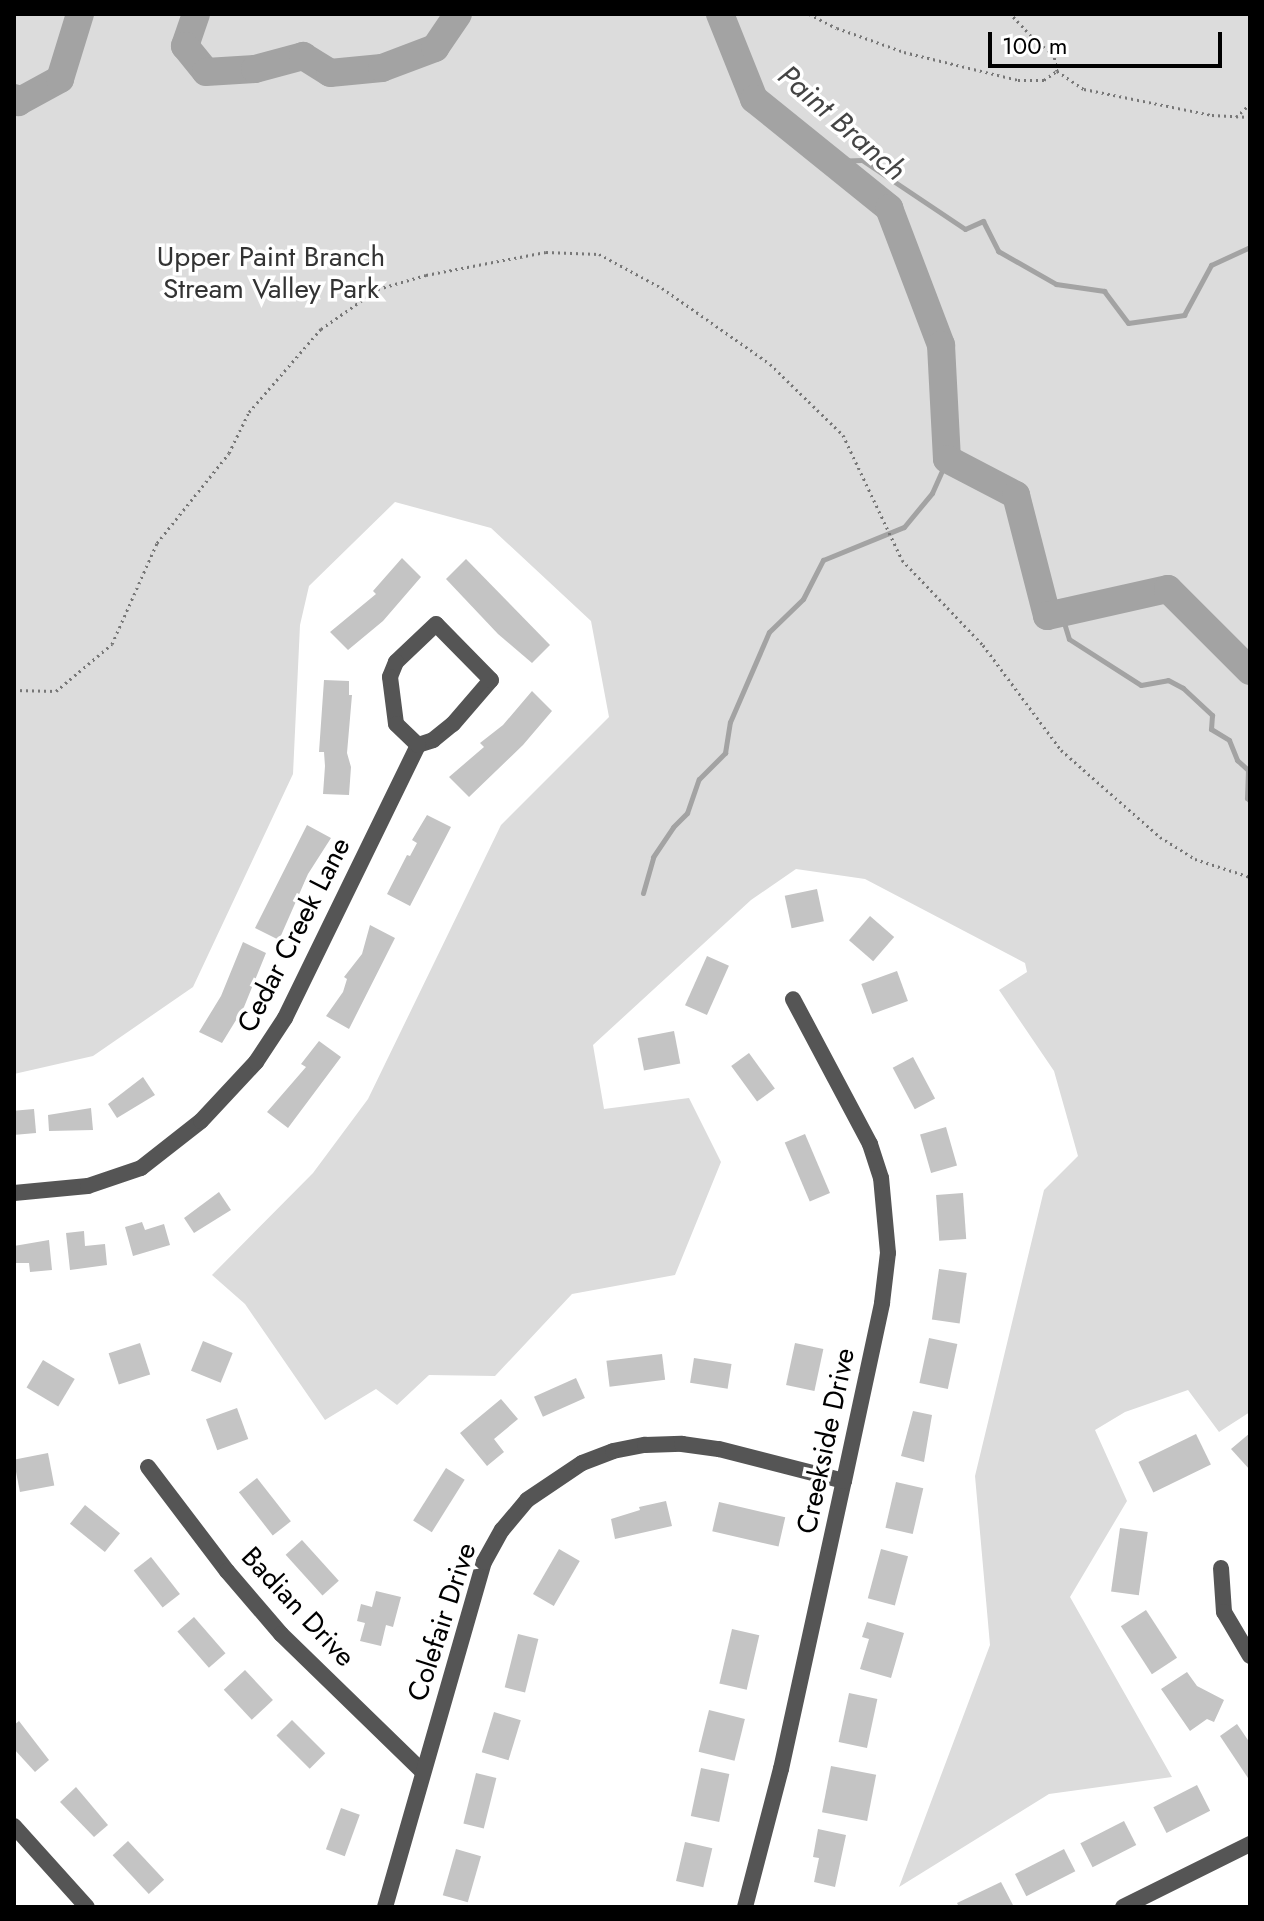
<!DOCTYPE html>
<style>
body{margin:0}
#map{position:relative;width:1264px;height:1921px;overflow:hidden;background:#fff;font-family:Jost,sans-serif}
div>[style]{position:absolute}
.green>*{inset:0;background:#dcdcdc}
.stream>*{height:5px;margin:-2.5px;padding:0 2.5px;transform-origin:2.5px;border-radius:2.5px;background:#a3a3a3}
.river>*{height:28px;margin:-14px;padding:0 14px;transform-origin:14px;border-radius:14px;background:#a3a3a3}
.building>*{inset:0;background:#c4c4c4;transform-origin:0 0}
.path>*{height:3px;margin-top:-1.5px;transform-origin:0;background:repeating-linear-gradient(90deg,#777 0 2px,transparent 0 6px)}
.street>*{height:16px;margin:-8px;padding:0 8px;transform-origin:8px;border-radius:8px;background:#555}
span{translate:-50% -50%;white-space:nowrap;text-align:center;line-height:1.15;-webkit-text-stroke:7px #fff;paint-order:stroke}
.park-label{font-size:28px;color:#333}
.street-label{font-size:28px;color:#000}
.water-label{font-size:30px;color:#444;font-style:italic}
.frame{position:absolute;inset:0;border:16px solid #000;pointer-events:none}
.scale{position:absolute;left:988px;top:32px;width:234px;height:36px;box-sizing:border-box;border:4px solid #000;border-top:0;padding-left:10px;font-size:24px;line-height:28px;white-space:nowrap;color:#000;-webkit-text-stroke:6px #fff;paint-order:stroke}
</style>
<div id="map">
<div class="green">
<div style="clip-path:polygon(14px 14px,1250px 14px,1250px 1412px,1219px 1432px,1188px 1390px,1125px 1412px,1095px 1430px,1127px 1501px,1070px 1597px,1172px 1777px,1049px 1794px,899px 1887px,990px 1645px,975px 1476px,1044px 1190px,1078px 1156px,1054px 1071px,999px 990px,1027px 972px,1025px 963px,865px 879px,796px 869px,751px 900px,593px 1045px,604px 1109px,689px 1098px,721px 1162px,675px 1275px,572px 1294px,495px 1376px,429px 1375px,397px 1405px,376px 1389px,325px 1420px,245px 1304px,212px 1275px,313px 1173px,368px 1099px,501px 825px,609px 717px,591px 621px,491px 528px,395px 502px,309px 586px,300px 625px,293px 774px,193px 987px,93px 1056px,14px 1074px)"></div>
</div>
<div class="stream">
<div style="left:830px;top:161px;width:32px;rotate:-2deg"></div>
<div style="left:862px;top:160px;width:124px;rotate:33.8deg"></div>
<div style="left:965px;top:229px;width:20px;rotate:-24deg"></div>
<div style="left:983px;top:221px;width:34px;rotate:63deg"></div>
<div style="left:998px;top:251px;width:67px;rotate:29.6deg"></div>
<div style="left:1056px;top:284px;width:49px;rotate:8.3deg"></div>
<div style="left:1104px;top:291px;width:40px;rotate:53deg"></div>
<div style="left:1128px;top:323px;width:57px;rotate:-8.1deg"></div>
<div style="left:1184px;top:315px;width:57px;rotate:-61.6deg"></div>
<div style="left:1211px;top:265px;width:43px;rotate:-24.8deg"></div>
<div style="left:1061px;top:613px;width:27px;rotate:73deg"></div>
<div style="left:1069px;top:639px;width:85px;rotate:32.6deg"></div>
<div style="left:1141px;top:685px;width:27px;rotate:-10deg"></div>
<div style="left:1168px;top:680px;width:17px;rotate:28deg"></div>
<div style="left:1183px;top:688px;width:40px;rotate:43deg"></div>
<div style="left:1212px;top:715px;width:14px;rotate:94deg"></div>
<div style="left:1211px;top:729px;width:21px;rotate:31deg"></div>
<div style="left:1229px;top:740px;width:22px;rotate:68deg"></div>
<div style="left:1237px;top:760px;width:15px;rotate:42deg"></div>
<div style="left:1248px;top:770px;width:28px;rotate:92deg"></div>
<div style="left:1247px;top:798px;width:4px;rotate:45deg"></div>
<div style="left:643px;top:893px;width:37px;rotate:-74deg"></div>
<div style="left:653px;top:857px;width:36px;rotate:-56deg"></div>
<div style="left:673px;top:827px;width:20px;rotate:-45deg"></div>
<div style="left:687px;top:813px;width:36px;rotate:-71deg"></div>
<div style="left:699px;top:779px;width:37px;rotate:-45deg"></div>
<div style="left:725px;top:753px;width:31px;rotate:-81deg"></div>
<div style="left:730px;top:722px;width:98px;rotate:-66.6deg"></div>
<div style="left:769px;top:632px;width:47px;rotate:-44.1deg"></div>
<div style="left:803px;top:599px;width:44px;rotate:-62.9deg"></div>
<div style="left:823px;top:560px;width:87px;rotate:-22.2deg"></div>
<div style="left:904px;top:527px;width:44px;rotate:-50.5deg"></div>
<div style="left:932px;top:493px;width:37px;rotate:-66deg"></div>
</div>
<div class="river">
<div style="left:196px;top:14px;width:34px;rotate:109deg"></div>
<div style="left:185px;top:46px;width:33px;rotate:51deg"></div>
<div style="left:206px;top:72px;width:49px;rotate:-3.5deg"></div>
<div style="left:255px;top:69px;width:50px;rotate:-15.2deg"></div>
<div style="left:303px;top:56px;width:32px;rotate:32deg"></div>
<div style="left:330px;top:73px;width:52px;rotate:-5.5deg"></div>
<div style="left:382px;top:68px;width:57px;rotate:-20.7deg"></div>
<div style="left:435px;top:48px;width:41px;rotate:-55.9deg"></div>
<div style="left:720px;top:14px;width:92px;rotate:68.2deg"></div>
<div style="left:754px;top:99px;width:174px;rotate:38.9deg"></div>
<div style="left:889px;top:208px;width:147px;rotate:69.2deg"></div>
<div style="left:941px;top:345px;width:114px;rotate:87deg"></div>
<div style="left:947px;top:459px;width:78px;rotate:27.6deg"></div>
<div style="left:1016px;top:495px;width:125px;rotate:75.6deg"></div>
<div style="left:1047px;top:616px;width:124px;rotate:-12.6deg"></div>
<div style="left:1168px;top:589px;width:116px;rotate:45deg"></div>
<div style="left:14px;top:98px;width:6px;rotate:45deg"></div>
<div style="left:18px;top:102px;width:48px;rotate:-28.7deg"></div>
<div style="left:60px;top:79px;width:68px;rotate:-72.9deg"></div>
</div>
<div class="building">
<div style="clip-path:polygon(402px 558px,421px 577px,383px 621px,348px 650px,330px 632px,376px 594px,373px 591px)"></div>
<div style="clip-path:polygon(466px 559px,550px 645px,532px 663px,498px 634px,446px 579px)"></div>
<div style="clip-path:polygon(324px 680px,349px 681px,349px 695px,352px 695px,347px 753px,351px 767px,349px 795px,323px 794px,325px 766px,324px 752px,319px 752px)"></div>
<div style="clip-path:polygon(532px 691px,552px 711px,523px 745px,469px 797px,449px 777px,484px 747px,480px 743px,503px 725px)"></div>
<div style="clip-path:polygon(427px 815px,451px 827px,410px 906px,387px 894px,407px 855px,410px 856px,417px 843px,412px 840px)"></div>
<div style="clip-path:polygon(307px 825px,331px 838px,308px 874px,279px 940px,255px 928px)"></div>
<div style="left:817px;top:889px;width:33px;height:33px;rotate:78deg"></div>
<div style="left:870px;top:916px;width:32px;height:32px;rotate:41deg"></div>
<div style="clip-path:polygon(370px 925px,395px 938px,349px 1029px,326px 1016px,343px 992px,347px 979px,344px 977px,362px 954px)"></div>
<div style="clip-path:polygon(243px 942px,266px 953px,244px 1007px,222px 1043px,199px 1032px,221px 996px)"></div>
<div style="left:707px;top:956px;width:24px;height:54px;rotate:24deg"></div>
<div style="left:897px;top:971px;width:32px;height:38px;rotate:70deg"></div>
<div style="left:674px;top:1031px;width:33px;height:37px;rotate:79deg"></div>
<div style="clip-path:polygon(319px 1041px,341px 1057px,288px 1128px,267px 1112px,306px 1067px,301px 1064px)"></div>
<div style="left:749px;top:1053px;width:44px;height:22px;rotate:54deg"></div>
<div style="left:913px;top:1057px;width:47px;height:23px;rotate:62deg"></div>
<div style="clip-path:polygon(143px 1077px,155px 1095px,117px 1118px,108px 1104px)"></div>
<div style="clip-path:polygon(91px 1108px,93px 1130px,49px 1131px,48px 1115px)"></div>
<div style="left:34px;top:1109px;width:24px;height:20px;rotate:85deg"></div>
<div style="left:946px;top:1127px;width:40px;height:27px;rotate:74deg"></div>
<div style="left:805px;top:1134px;width:64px;height:22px;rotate:67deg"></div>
<div style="clip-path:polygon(219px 1192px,231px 1210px,194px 1233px,184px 1218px)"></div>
<div style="left:963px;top:1193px;width:46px;height:27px;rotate:86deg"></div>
<div style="clip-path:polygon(142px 1222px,145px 1230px,164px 1224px,170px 1245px,133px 1256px,125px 1227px)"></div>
<div style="clip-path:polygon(84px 1231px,85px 1246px,105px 1244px,107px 1265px,70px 1270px,66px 1233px)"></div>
<div style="clip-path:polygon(49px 1240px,52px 1270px,30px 1272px,29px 1263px,14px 1263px,14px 1246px)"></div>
<div style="left:939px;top:1269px;width:28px;height:51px;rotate:8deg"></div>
<div style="left:929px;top:1338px;width:29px;height:46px;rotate:12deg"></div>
<div style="left:203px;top:1341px;width:32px;height:32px;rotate:22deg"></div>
<div style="left:140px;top:1343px;width:33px;height:33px;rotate:72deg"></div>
<div style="left:795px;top:1343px;width:29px;height:43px;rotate:12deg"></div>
<div style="left:662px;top:1354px;width:26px;height:56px;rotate:83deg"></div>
<div style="left:694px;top:1358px;width:38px;height:25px;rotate:9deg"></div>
<div style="left:43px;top:1360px;width:37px;height:32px;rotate:31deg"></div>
<div style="left:576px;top:1378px;width:22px;height:46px;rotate:66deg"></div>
<div style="clip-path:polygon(501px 1399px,518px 1419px,494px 1439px,504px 1452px,487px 1466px,460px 1433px)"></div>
<div style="left:237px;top:1408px;width:33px;height:33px;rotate:70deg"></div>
<div style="clip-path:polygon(913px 1411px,932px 1415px,924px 1462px,901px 1456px)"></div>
<div style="clip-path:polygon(1250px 1433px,1250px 1470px,1231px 1449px)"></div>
<div style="left:1196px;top:1434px;width:34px;height:64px;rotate:64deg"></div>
<div style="left:48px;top:1453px;width:33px;height:35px;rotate:79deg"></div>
<div style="left:446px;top:1468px;width:22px;height:62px;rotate:32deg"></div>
<div style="left:257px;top:1478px;width:55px;height:23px;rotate:52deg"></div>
<div style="left:896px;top:1482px;width:28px;height:47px;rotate:13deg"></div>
<div style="clip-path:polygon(666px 1501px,672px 1526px,615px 1539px,611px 1519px,640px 1510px,639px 1507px)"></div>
<div style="left:719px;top:1502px;width:68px;height:30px;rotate:13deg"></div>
<div style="left:85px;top:1505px;width:45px;height:24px;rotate:39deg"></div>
<div style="left:1120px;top:1528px;width:28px;height:64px;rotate:8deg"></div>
<div style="left:302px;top:1540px;width:55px;height:22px;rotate:48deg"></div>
<div style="left:559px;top:1549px;width:24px;height:52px;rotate:30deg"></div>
<div style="left:881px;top:1549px;width:28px;height:51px;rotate:15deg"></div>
<div style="left:151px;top:1557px;width:47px;height:22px;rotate:52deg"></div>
<div style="clip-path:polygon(376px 1591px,401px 1597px,393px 1627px,386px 1625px,381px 1646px,360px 1641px,365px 1623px,357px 1621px,361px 1604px,372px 1607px)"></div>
<div style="left:1146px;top:1610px;width:57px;height:30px;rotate:57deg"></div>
<div style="left:194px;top:1617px;width:48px;height:22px;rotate:49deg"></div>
<div style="clip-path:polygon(867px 1622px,904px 1633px,891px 1678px,860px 1669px,869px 1639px,862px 1637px)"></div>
<div style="left:732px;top:1629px;width:28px;height:56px;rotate:13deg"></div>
<div style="left:518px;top:1634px;width:21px;height:55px;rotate:14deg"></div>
<div style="left:245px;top:1670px;width:41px;height:29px;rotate:47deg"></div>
<div style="clip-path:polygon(1187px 1672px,1197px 1686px,1224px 1700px,1214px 1722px,1207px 1719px,1190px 1731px,1161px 1689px)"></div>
<div style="left:849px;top:1693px;width:29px;height:50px;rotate:12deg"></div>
<div style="left:709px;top:1710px;width:37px;height:43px;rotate:14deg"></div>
<div style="left:494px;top:1712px;width:28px;height:42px;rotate:17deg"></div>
<div style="left:292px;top:1720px;width:47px;height:22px;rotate:45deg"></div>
<div style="clip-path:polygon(19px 1721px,49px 1760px,35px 1772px,14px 1749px,14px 1725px)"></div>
<div style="clip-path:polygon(1237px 1724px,1250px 1743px,1250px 1781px,1220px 1736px)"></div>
<div style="left:831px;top:1766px;width:46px;height:47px;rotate:11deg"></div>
<div style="left:701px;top:1768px;width:29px;height:49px;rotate:12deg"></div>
<div style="left:476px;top:1773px;width:21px;height:52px;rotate:14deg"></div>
<div style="left:1197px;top:1785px;width:29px;height:49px;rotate:63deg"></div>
<div style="clip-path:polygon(76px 1787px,108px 1825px,94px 1837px,60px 1802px)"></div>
<div style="left:341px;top:1808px;width:20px;height:44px;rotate:20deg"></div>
<div style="left:1124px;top:1821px;width:27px;height:49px;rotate:63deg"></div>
<div style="clip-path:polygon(818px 1829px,846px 1835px,835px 1887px,814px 1882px,819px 1858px,813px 1857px)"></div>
<div style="left:128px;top:1841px;width:53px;height:21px;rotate:47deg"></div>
<div style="left:685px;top:1842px;width:28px;height:40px;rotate:13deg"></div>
<div style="left:456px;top:1849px;width:26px;height:48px;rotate:16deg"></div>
<div style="left:1064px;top:1849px;width:25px;height:55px;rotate:63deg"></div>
<div style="clip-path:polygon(1001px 1882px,1014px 1907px,959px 1907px,957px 1903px)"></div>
</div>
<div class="path">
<div style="left:809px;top:14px;width:31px;rotate:27deg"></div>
<div style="left:837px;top:28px;width:71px;rotate:19.7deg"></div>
<div style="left:904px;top:52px;width:117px;rotate:13.8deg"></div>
<div style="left:1018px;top:80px;width:26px"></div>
<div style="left:1044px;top:80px;width:16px;rotate:-35deg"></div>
<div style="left:1057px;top:71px;width:16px;rotate:-101deg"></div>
<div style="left:1054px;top:55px;width:24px;rotate:-142deg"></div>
<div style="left:1035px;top:40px;width:35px;rotate:-133deg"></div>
<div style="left:1057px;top:71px;width:32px;rotate:34deg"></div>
<div style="left:1084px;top:89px;width:131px;rotate:11.5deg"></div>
<div style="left:1212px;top:115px;width:38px;rotate:3deg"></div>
<div style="left:1236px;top:117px;width:19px;rotate:-43deg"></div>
<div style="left:14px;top:690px;width:42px;rotate:1.4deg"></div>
<div style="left:56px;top:691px;width:73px;rotate:-40deg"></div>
<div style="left:112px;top:644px;width:111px;rotate:-66deg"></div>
<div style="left:157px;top:543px;width:115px;rotate:-51.3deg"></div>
<div style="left:229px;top:453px;width:46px;rotate:-64deg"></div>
<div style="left:249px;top:412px;width:110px;rotate:-49.1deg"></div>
<div style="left:321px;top:329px;width:70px;rotate:-35.1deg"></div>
<div style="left:378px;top:289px;width:50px;rotate:-16.3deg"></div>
<div style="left:426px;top:275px;width:122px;rotate:-10.9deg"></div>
<div style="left:546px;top:252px;width:53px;rotate:2.2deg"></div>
<div style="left:599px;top:254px;width:72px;rotate:28.4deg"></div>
<div style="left:662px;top:288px;width:132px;rotate:35.1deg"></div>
<div style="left:770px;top:364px;width:102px;rotate:44.2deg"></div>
<div style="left:843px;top:435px;width:138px;rotate:64.7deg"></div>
<div style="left:902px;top:560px;width:117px;rotate:46.4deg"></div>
<div style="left:983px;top:645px;width:131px;rotate:53.4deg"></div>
<div style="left:1061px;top:750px;width:132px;rotate:41.3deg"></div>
<div style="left:1160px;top:837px;width:41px;rotate:32.2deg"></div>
<div style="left:1195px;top:859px;width:58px;rotate:18.1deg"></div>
</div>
<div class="street">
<div style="left:14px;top:1193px;width:74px;rotate:-5.4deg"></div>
<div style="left:88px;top:1186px;width:56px;rotate:-18.8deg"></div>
<div style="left:141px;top:1168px;width:76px;rotate:-38.1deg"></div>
<div style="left:201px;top:1121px;width:81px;rotate:-47deg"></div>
<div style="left:256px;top:1062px;width:53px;rotate:-56.6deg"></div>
<div style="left:285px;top:1018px;width:304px;rotate:-64deg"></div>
<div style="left:418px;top:745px;width:16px;rotate:-18deg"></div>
<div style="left:433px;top:740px;width:26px;rotate:-39deg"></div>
<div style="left:453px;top:724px;width:58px;rotate:-49.2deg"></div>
<div style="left:491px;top:680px;width:78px;rotate:-134.5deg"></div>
<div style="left:436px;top:624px;width:55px;rotate:136.5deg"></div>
<div style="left:396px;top:662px;width:16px;rotate:112deg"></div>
<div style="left:390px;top:677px;width:47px;rotate:82.7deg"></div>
<div style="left:396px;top:724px;width:30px;rotate:44deg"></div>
<div style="left:148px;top:1467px;width:131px;rotate:52.8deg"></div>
<div style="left:227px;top:1571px;width:83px;rotate:49.4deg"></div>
<div style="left:281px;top:1634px;width:198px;rotate:44.2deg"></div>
<div style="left:1221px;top:1568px;width:44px;rotate:86.1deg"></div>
<div style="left:1224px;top:1612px;width:51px;rotate:59.4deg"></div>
<div style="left:14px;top:1826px;width:109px;rotate:48deg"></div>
<div style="left:385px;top:1907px;width:359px;rotate:-74deg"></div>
<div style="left:484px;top:1562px;width:37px;rotate:-61deg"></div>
<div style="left:502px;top:1530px;width:39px;rotate:-50deg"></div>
<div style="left:527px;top:1500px;width:66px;rotate:-33.9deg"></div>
<div style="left:582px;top:1463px;width:33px;rotate:-21deg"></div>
<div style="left:613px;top:1451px;width:33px;rotate:-11deg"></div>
<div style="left:645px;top:1445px;width:37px;rotate:-2deg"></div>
<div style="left:682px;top:1444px;width:37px;rotate:8deg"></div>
<div style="left:719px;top:1449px;width:129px;rotate:14.4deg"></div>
<div style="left:745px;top:1907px;width:143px;rotate:-75.4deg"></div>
<div style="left:781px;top:1769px;width:295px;rotate:-77.7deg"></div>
<div style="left:844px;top:1481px;width:182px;rotate:-77.9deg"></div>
<div style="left:882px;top:1303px;width:50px;rotate:-83.2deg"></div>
<div style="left:888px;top:1253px;width:75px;rotate:-95.3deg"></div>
<div style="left:881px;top:1178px;width:36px;rotate:-108deg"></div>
<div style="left:870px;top:1144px;width:164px;rotate:-118deg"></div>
<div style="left:1123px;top:1907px;width:142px;rotate:-26.4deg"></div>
</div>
<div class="park-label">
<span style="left:271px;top:273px">Upper Paint Branch<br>Stream Valley Park</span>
</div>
<div class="street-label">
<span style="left:294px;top:935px;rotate:-63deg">Cedar Creek Lane</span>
<span style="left:826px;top:1441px;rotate:-78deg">Creekside Drive</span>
<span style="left:298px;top:1607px;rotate:47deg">Badian Drive</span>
<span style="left:442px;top:1622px;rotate:-72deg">Colefair Drive</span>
</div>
<div class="water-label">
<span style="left:842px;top:123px;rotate:41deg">Paint Branch</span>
</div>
<div class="frame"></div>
<div class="scale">100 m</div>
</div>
